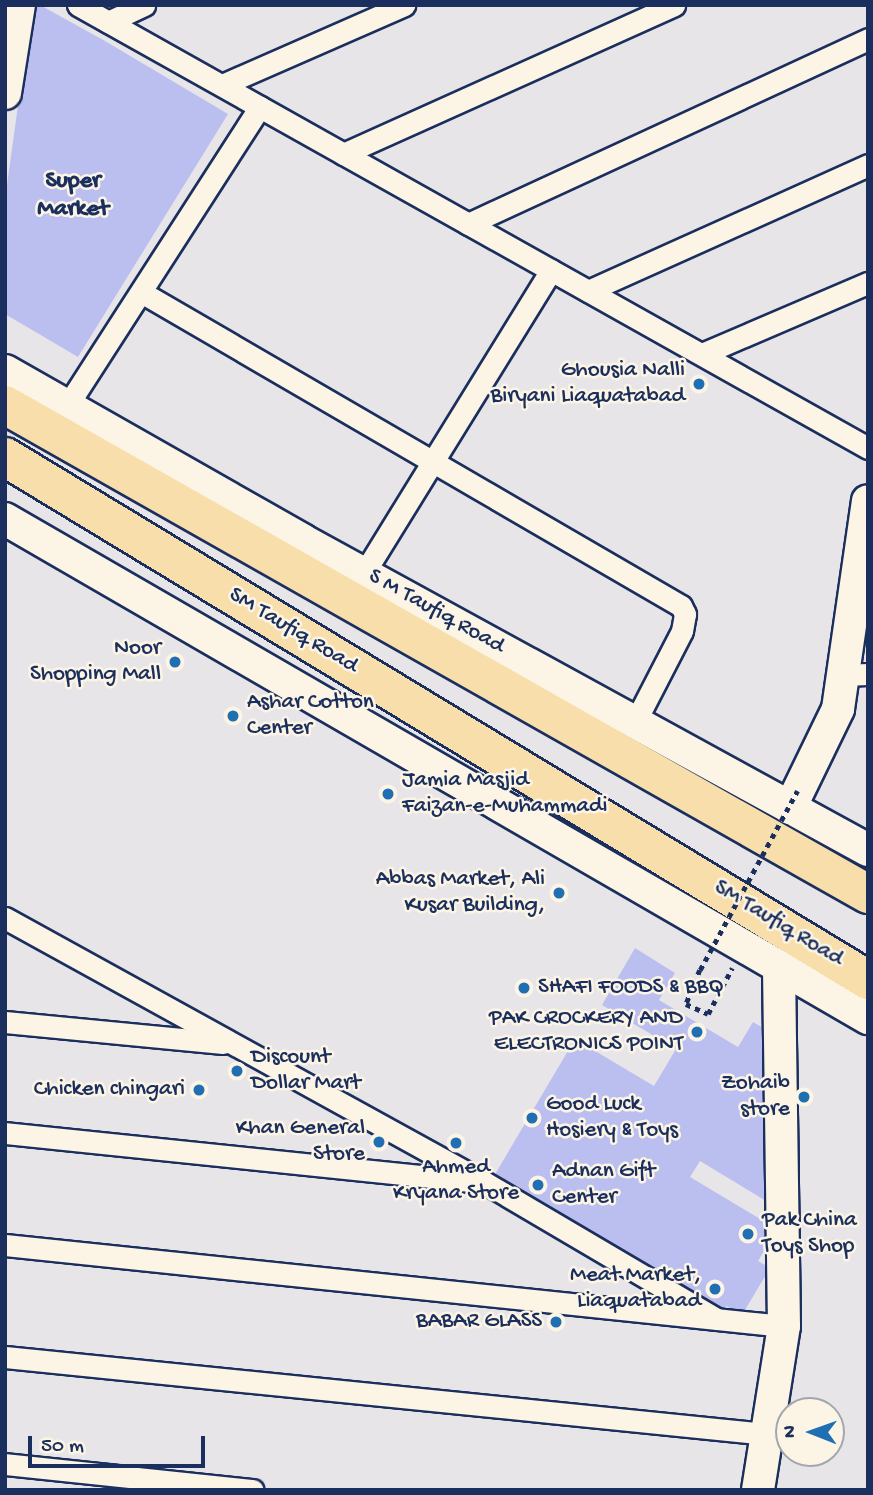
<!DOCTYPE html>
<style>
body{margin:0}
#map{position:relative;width:873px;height:1495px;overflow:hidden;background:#e8e5e8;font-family:"Gochi Hand",sans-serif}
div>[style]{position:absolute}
.building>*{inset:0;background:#bbbff0}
.path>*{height:4.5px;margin-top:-2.25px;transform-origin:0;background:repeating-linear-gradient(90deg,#1b2f5e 0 5px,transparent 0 10px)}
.roads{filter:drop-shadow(2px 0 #1b2f5e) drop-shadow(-2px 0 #1b2f5e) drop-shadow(0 2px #1b2f5e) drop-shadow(0 -2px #1b2f5e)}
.street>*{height:21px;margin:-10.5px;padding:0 10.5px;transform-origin:10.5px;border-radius:10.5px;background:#fcf5e5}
.secondary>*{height:32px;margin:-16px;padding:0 16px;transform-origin:16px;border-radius:16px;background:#fcf5e5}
.highway>*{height:38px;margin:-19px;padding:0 19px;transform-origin:19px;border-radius:19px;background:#f8deab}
.path-bridge>*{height:4.5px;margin-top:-2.25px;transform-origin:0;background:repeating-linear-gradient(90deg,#1b2f5e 0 5px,transparent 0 10px)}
.dots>*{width:19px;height:19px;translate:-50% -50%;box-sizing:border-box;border:4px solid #fcf5e5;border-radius:50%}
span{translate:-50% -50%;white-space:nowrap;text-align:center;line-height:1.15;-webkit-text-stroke:5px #fcf5e5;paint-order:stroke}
.poi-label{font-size:23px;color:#1b2f5e}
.right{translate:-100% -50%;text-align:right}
.left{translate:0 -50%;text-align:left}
.street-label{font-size:23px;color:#1b2f5e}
.neighbourhood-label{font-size:24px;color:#1b2f5e;font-weight:700}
.frame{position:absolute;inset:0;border:7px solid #1b2f5e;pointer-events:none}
.north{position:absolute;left:775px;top:1397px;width:70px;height:70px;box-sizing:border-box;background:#fcf5e5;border:2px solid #a2a6af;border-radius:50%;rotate:271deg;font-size:19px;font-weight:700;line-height:28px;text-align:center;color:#1b2f5e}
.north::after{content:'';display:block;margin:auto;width:24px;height:32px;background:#1f6fb2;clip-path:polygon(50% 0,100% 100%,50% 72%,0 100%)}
.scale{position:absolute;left:28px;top:1436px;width:177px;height:32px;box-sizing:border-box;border:4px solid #1b2f5e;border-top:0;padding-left:9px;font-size:21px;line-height:24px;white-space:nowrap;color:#1b2f5e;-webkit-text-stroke:5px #fcf5e5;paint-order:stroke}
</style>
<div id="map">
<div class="building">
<div style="clip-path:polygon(32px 5px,40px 5px,105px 41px,228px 114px,78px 357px,5px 314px,5px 199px)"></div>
<div style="clip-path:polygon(635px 948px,675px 973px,659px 1000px,738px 1047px,753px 1022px,784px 1040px,771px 1204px,700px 1161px,690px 1177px,777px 1229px,758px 1261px,770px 1268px,742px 1315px,726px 1306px,723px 1312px,494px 1176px,575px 1039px,654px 1086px,676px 1049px,602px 1005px)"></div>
</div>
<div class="path">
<div style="left:700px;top:970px;width:37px;rotate:112deg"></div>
<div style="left:686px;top:1004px;width:24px;rotate:24deg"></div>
<div style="left:708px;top:1014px;width:52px;rotate:-62.4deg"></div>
</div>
<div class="roads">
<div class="street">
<div style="left:78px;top:5px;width:906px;rotate:29.28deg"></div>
<div style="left:108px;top:22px;width:40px;rotate:-25deg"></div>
<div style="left:222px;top:85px;width:199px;rotate:-23.7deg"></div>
<div style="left:343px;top:154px;width:363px;rotate:-24.2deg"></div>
<div style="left:468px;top:224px;width:441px;rotate:-24.8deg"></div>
<div style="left:588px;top:291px;width:307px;rotate:-24.2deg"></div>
<div style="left:141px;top:292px;width:625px;rotate:30.18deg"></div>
<div style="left:681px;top:606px;width:9px;rotate:63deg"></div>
<div style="left:685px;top:614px;width:17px;rotate:100deg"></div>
<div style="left:682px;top:631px;width:102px;rotate:117.3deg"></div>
<div style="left:702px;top:354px;width:181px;rotate:-23.2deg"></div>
<div style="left:67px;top:406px;width:356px;rotate:-57.2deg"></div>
<div style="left:364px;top:573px;width:356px;rotate:-58.3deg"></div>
<div style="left:842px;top:675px;width:26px;rotate:-2deg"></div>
<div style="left:5px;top:918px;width:547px;rotate:28.86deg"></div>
<div style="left:484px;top:1182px;width:270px;rotate:30.5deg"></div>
<div style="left:5px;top:1022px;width:219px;rotate:5.5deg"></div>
<div style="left:5px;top:1133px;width:470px;rotate:5.9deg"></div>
<div style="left:5px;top:1245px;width:783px;rotate:5.94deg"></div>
<div style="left:5px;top:1357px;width:766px;rotate:5.77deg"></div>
<div style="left:5px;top:1464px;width:249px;rotate:6deg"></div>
</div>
<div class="secondary">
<div style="left:5px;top:93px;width:89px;rotate:-81deg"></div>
<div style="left:5px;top:371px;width:342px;rotate:29.6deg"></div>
<div style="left:302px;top:540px;width:645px;rotate:28.71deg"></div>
<div style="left:5px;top:519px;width:997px;rotate:30.04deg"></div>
<div style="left:790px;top:808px;width:110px;rotate:-64.1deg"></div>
<div style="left:838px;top:709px;width:210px;rotate:-81.8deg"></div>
<div style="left:758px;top:1490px;width:166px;rotate:-81deg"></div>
<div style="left:784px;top:1326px;width:360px;rotate:-90.8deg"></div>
</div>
<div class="highway">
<div style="left:5px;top:405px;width:992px;rotate:29.54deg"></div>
<div style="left:5px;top:457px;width:1009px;rotate:31.22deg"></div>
</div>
</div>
<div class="path-bridge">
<div style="left:700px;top:970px;width:204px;rotate:-61.5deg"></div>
</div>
<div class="dots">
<div style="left:699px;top:384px;background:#1f6fb2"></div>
<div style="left:175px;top:662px;background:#1f6fb2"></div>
<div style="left:233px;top:716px;background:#1f6fb2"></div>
<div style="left:388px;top:794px;background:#1f6fb2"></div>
<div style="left:559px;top:893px;background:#1f6fb2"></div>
<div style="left:524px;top:988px;background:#1f6fb2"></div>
<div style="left:697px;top:1032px;background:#1f6fb2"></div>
<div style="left:237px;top:1071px;background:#1f6fb2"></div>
<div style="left:199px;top:1090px;background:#1f6fb2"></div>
<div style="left:804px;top:1097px;background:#1f6fb2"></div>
<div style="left:532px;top:1118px;background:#1f6fb2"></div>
<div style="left:379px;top:1142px;background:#1f6fb2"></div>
<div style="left:456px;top:1143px;background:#1f6fb2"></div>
<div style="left:538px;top:1185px;background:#1f6fb2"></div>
<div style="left:748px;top:1234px;background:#1f6fb2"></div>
<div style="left:715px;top:1289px;background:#1f6fb2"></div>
<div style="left:556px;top:1322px;background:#1f6fb2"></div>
</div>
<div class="poi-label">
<span class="right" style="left:685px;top:384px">Ghousia Nalli<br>Biryani Liaquatabad</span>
<span class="right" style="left:161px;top:662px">Noor<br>Shopping Mall</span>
<span class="left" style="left:247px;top:716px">Ashar Cotton<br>Center</span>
<span class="left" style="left:402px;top:794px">Jamia Masjid<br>Faizan-e-Muhammadi</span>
<span class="right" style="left:545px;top:893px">Abbas Market, Ali<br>Kusar Building,</span>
<span class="left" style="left:538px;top:988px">SHAFI FOODS &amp; BBQ</span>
<span class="right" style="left:683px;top:1032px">PAK CROCKERY AND<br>ELECTRONICS POINT</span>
<span class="left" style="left:251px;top:1071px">Discount<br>Dollar Mart</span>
<span class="right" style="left:790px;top:1097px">Zohaib<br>store</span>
<span class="right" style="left:185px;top:1090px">Chicken chingari</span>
<span class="left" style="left:546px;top:1118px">Good Luck<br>Hosiery &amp; Toys</span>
<span class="right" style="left:365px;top:1142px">Khan General<br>Store</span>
<span style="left:456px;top:1181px">Ahmed<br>Kryana Store</span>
<span class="left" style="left:552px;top:1185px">Adnan Gift<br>Center</span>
<span class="left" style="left:762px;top:1234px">Pak China<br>Toys Shop</span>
<span class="right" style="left:701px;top:1289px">Meat Market,<br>Liaquatabad</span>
<span class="right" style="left:542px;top:1322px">BABAR GLASS</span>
</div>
<div class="street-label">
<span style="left:436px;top:612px;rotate:29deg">S M Taufiq Road</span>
<span style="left:293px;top:631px;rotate:31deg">SM Taufiq Road</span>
<span style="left:778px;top:924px;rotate:31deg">SM Taufiq Road</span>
</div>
<div class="neighbourhood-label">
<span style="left:73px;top:196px">Super<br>Market</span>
</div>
<div class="frame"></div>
<div class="north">N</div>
<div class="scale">50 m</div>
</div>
